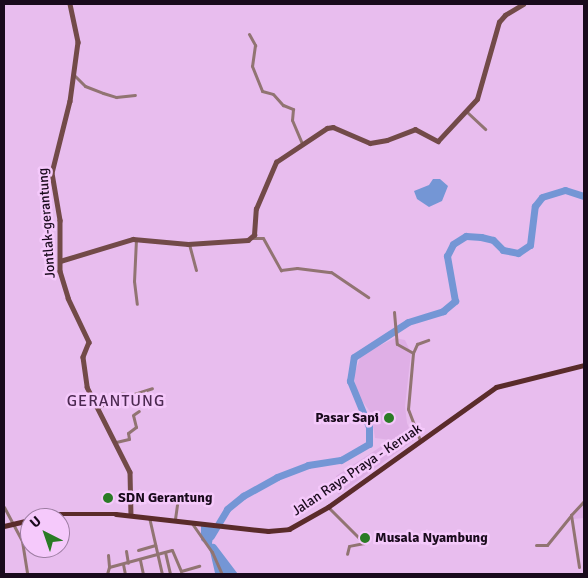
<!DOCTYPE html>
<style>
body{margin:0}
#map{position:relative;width:588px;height:578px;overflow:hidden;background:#e8bdee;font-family:Signika,sans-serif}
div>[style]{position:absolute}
.built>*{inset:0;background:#dfafe6}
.water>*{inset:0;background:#7496d5}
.river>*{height:7px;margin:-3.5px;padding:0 3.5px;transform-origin:3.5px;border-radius:3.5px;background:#7496d5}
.street>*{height:3px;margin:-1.5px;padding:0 1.5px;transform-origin:1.5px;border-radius:1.5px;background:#917472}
.secondary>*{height:4.5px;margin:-2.25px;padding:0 2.25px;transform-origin:2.25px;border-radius:2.25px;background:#724a48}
.primary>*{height:4.5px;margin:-2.25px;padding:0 2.25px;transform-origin:2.25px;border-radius:2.25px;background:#5a2b2a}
.dots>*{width:14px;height:14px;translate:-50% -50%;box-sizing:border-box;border:2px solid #f5c9fb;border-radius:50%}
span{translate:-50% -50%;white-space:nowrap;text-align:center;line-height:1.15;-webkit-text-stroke:5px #f5c9fb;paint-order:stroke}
.street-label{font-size:14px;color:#190a1c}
.poi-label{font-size:14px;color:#190a1c;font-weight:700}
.right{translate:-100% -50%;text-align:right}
.left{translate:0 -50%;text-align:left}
.quarter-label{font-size:16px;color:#4c2951;letter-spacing:1px}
.frame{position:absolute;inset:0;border:5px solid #190a1c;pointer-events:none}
.north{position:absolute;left:20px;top:508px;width:50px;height:50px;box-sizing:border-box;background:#f5c9fb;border:1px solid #9d7da2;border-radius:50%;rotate:319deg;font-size:14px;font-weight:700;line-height:20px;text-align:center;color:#190a1c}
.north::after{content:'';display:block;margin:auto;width:18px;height:22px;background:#2a7b25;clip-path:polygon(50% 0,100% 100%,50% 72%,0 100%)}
</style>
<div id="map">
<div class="built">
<div style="clip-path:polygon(395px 338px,405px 340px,411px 353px,405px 406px,407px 423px,414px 440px,338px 495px,336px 476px,391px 440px,375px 438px,371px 413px,357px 394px,354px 375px,361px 355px)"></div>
<div style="clip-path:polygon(584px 504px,584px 518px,573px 519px,573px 512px)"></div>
</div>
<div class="water">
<div style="clip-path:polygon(433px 179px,440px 179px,448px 186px,442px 201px,429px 207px,417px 199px,414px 191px,429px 185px)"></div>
<div style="clip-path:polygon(201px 525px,215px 527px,212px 543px,221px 561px,234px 574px,215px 573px,209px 547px,201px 540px)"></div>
</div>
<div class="river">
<div style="left:211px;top:536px;width:31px;rotate:-59deg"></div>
<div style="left:227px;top:509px;width:21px;rotate:-39deg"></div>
<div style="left:243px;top:496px;width:39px;rotate:-29deg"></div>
<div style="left:277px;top:477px;width:33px;rotate:-21deg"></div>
<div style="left:308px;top:465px;width:33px;rotate:-9deg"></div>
<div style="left:341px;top:460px;width:32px;rotate:-30deg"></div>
<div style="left:369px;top:444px;width:17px;rotate:-90deg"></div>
<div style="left:369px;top:427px;width:50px;rotate:-112.4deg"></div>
<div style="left:350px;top:381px;width:24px;rotate:-81deg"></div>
<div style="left:354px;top:357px;width:64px;rotate:-32.9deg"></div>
<div style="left:408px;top:322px;width:37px;rotate:-17deg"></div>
<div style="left:443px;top:311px;width:16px;rotate:-40deg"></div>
<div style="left:455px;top:301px;width:46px;rotate:-100.1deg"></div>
<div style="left:447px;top:256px;width:13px;rotate:-63deg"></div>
<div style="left:453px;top:244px;width:15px;rotate:-32deg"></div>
<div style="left:466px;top:236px;width:15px;rotate:4deg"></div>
<div style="left:481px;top:237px;width:12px;rotate:14deg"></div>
<div style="left:493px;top:240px;width:14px;rotate:45deg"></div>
<div style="left:503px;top:250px;width:15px;rotate:11deg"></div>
<div style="left:518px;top:253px;width:14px;rotate:-34deg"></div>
<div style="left:530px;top:245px;width:39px;rotate:-83deg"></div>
<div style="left:535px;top:206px;width:11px;rotate:-52deg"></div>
<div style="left:542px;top:197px;width:24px;rotate:-17deg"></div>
<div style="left:565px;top:190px;width:20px;rotate:18deg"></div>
<div style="left:213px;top:547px;width:34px;rotate:53deg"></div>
</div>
<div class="street">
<div style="left:249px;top:34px;width:13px;rotate:61deg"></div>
<div style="left:255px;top:45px;width:21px;rotate:98deg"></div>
<div style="left:252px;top:66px;width:27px;rotate:68deg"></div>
<div style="left:262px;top:91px;width:11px;rotate:15deg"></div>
<div style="left:273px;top:94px;width:15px;rotate:48deg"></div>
<div style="left:283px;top:105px;width:11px;rotate:22deg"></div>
<div style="left:293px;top:109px;width:11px;rotate:95deg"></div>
<div style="left:292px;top:120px;width:26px;rotate:67deg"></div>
<div style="left:73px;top:74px;width:17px;rotate:45deg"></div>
<div style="left:85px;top:86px;width:19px;rotate:21deg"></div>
<div style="left:103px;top:93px;width:14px;rotate:17deg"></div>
<div style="left:116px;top:97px;width:19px;rotate:-6deg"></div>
<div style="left:467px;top:112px;width:25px;rotate:43deg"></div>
<div style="left:253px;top:238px;width:10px"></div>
<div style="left:263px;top:238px;width:37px;rotate:61deg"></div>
<div style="left:281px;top:270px;width:16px;rotate:-7deg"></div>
<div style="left:297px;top:268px;width:34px;rotate:7deg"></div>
<div style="left:331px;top:272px;width:45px;rotate:34deg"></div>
<div style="left:136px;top:239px;width:42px;rotate:92.7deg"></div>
<div style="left:134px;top:281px;width:23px;rotate:83deg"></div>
<div style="left:189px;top:244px;width:27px;rotate:75deg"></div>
<div style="left:394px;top:312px;width:32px;rotate:85deg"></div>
<div style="left:397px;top:344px;width:18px;rotate:29deg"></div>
<div style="left:413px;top:353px;width:56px;rotate:95.1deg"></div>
<div style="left:408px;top:409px;width:34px;rotate:69deg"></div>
<div style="left:413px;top:353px;width:10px;rotate:-66deg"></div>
<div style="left:417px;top:344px;width:12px;rotate:-20deg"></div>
<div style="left:98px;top:408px;width:28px;rotate:-32deg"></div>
<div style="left:122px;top:393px;width:9px;rotate:13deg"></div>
<div style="left:131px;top:395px;width:22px;rotate:-18deg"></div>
<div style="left:116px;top:442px;width:13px;rotate:-13deg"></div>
<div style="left:129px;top:439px;width:6px;rotate:-99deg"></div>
<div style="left:128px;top:433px;width:10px;rotate:-37deg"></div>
<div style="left:136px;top:427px;width:12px;rotate:-104deg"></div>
<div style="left:133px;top:415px;width:7px;rotate:-34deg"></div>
<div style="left:4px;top:507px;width:38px;rotate:62deg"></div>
<div style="left:22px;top:541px;width:32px;rotate:81deg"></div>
<div style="left:328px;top:507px;width:51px;rotate:45deg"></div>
<div style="left:364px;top:543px;width:15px;rotate:169deg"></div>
<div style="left:349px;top:546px;width:8px;rotate:104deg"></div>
<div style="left:149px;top:517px;width:58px;rotate:77.2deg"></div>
<div style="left:175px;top:519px;width:22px;rotate:-82deg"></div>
<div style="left:191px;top:522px;width:37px;rotate:55deg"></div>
<div style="left:212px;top:552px;width:24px;rotate:66deg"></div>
<div style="left:536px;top:545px;width:11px"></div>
<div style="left:547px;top:545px;width:38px;rotate:-51deg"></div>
<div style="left:138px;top:550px;width:18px;rotate:-16deg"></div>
<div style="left:126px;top:551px;width:12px;rotate:81deg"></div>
<div style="left:165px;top:552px;width:23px;rotate:77deg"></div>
<div style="left:108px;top:555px;width:12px;rotate:85deg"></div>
<div style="left:140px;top:560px;width:14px;rotate:78deg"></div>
<div style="left:123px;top:564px;width:10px;rotate:79deg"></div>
<div style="left:579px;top:567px;width:53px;rotate:-98.7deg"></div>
<div style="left:571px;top:515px;width:19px;rotate:-47deg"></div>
<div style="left:107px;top:574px;width:7px;rotate:-74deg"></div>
<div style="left:109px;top:567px;width:65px;rotate:-15.1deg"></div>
<div style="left:172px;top:550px;width:23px;rotate:67deg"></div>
<div style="left:181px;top:571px;width:19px;rotate:-16deg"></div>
</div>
<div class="secondary">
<div style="left:70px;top:4px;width:39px;rotate:78deg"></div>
<div style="left:78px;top:42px;width:60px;rotate:97.7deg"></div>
<div style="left:70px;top:101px;width:74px;rotate:104deg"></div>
<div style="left:52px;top:173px;width:48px;rotate:80.3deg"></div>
<div style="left:60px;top:220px;width:51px;rotate:90deg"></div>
<div style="left:60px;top:271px;width:28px;rotate:73deg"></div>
<div style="left:68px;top:298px;width:49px;rotate:64.5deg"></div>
<div style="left:89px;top:342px;width:16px;rotate:112deg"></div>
<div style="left:83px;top:357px;width:30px;rotate:82deg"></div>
<div style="left:87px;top:387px;width:95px;rotate:63.2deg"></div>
<div style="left:130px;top:472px;width:43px;rotate:88.7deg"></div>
<div style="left:60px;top:261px;width:76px;rotate:-16.8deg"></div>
<div style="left:133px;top:239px;width:55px;rotate:5.2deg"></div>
<div style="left:188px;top:244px;width:60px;rotate:-3.8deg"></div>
<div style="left:248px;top:240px;width:8px;rotate:-40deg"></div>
<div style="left:254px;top:235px;width:26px;rotate:-86deg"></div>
<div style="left:256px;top:209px;width:51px;rotate:-66.9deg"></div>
<div style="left:276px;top:162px;width:61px;rotate:-33.7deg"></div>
<div style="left:327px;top:128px;width:6px;rotate:-9deg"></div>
<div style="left:333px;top:127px;width:40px;rotate:23.4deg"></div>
<div style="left:370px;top:143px;width:17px;rotate:-10deg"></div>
<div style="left:387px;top:140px;width:30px;rotate:-21deg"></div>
<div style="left:415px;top:129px;width:26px;rotate:28deg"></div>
<div style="left:438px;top:141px;width:57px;rotate:-47.1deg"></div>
<div style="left:477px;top:99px;width:80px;rotate:-74.1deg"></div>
<div style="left:499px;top:22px;width:9px;rotate:-49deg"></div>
<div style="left:505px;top:15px;width:21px;rotate:-31deg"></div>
</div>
<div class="primary">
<div style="left:38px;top:518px;width:22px;rotate:-10deg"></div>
<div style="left:60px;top:514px;width:56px"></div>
<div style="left:116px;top:514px;width:153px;rotate:6.4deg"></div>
<div style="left:268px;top:531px;width:21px;rotate:-5deg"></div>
<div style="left:289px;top:529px;width:45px;rotate:-29.4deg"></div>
<div style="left:328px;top:507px;width:206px;rotate:-35.5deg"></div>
<div style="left:496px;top:387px;width:91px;rotate:-14deg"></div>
<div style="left:4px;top:526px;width:27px;rotate:-13deg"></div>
</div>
<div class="dots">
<div style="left:389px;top:418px;background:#2a7b25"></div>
<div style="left:108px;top:498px;background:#2a7b25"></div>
<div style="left:365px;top:538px;background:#2a7b25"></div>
</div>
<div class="street-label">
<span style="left:47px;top:223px;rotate:-94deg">Jontlak-gerantung</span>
<span style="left:357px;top:470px;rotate:-34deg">Jalan Raya Praya - Keruak</span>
</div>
<div class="poi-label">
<span class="right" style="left:379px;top:418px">Pasar Sapi</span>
<span class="left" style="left:118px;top:498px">SDN Gerantung</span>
<span class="left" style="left:375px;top:538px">Musala Nyambung</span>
</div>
<div class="quarter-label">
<span style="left:116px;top:401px">GERANTUNG</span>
</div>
<div class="frame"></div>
<div class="north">U</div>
</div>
